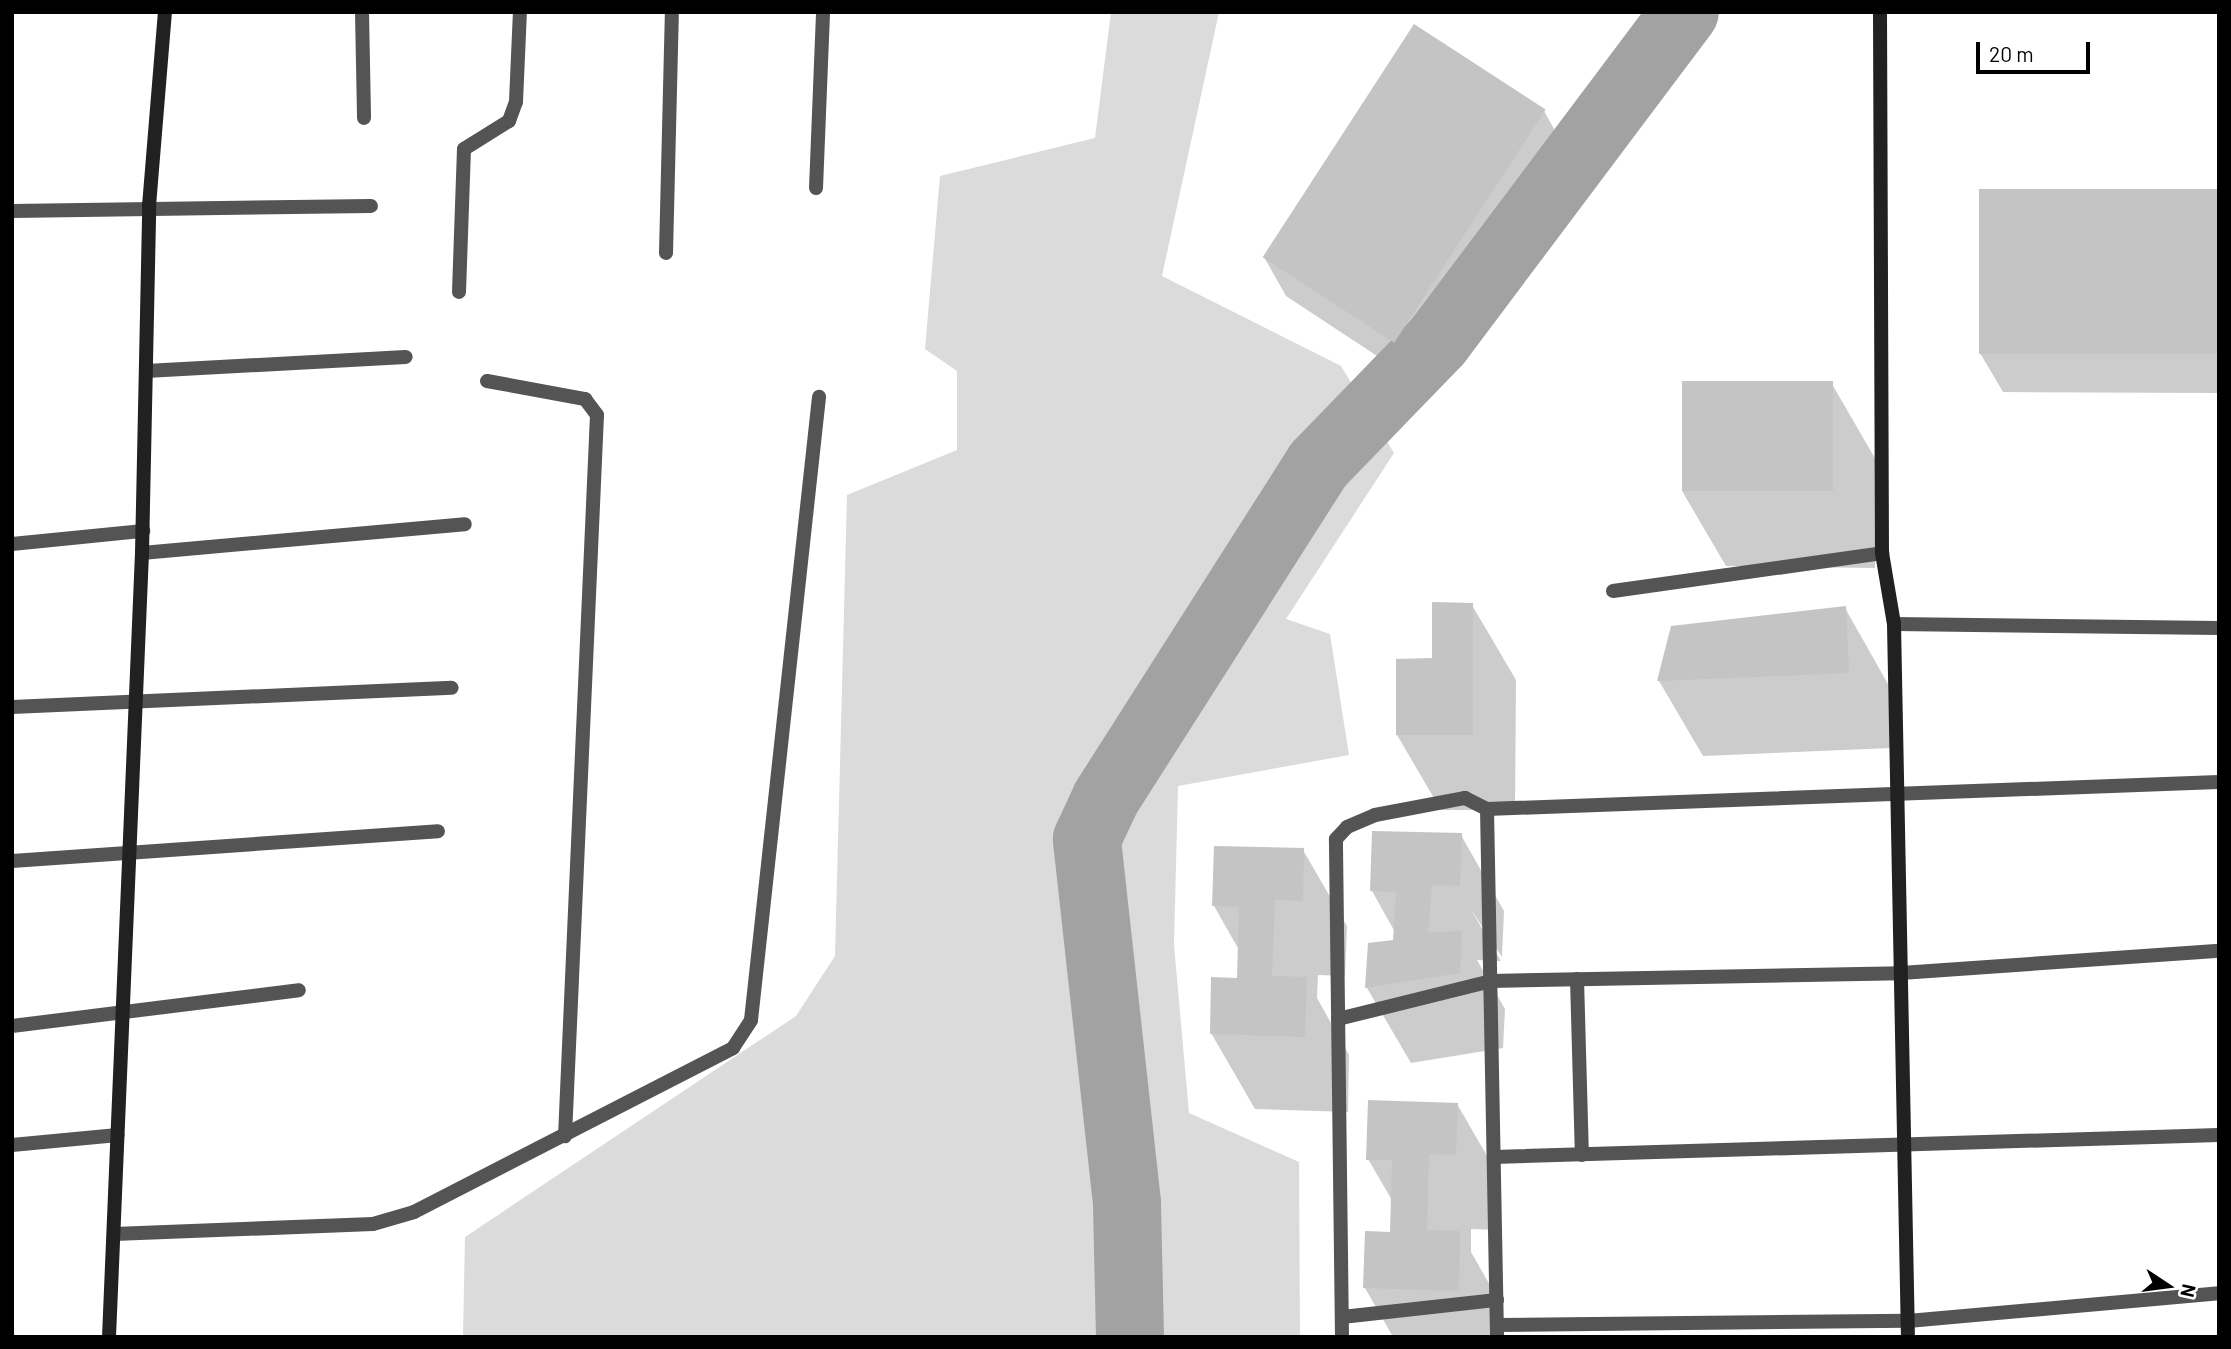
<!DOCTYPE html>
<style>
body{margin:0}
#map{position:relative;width:2231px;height:1349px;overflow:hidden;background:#fff;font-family:Barlow,sans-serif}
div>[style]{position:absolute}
.green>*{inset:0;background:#dbdbdb}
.shadow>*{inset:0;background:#0003}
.river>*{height:68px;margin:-34px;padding:0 34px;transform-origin:34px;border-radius:34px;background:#a2a2a2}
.building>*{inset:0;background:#c4c4c4;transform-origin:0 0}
.street>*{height:14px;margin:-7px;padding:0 7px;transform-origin:7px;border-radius:7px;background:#545454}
.secondary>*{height:14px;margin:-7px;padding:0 7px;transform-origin:7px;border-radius:7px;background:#212121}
span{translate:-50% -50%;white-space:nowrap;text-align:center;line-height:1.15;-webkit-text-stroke:6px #fff;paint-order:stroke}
.frame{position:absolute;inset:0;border:14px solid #000;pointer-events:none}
.north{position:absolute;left:2133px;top:1251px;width:70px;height:70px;-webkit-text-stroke:5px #fff;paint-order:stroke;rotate:103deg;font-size:19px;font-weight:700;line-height:28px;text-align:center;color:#000}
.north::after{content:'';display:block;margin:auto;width:24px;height:32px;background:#000;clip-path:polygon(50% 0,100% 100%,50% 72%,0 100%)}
.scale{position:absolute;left:1976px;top:42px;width:114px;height:32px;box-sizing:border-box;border:4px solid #000;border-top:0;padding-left:9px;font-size:21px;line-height:24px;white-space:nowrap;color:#000;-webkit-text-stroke:5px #fff;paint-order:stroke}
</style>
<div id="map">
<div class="green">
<div style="clip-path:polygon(1111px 12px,1219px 12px,1162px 276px,1341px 366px,1394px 453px,1286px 619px,1330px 634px,1349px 755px,1178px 786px,1174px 945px,1189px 1113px,1299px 1162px,1300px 1337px,463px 1337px,465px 1237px,796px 1016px,835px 956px,847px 495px,957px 450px,957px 371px,925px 349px,940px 176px,1095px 138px)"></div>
</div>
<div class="shadow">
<div style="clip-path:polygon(1544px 111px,1566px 150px,1415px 381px,1286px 296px,1264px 257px)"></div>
<div style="clip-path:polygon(2219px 191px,2219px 393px,2003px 392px,1980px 353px)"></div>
<div style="clip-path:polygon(1832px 384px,1876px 460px,1875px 568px,1726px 566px,1682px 491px)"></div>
<div style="clip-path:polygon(1472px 605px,1516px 680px,1515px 810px,1441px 810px,1397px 735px)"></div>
<div style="clip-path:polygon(1845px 608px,1888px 684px,1891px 748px,1703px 756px,1659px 681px)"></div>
<div style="clip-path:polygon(1461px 835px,1504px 911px,1502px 957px,1470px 908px,1501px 961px,1477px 960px,1505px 1009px,1503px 1048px,1411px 1063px,1367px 988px,1369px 944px,1395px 942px,1395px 932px,1372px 891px)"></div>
<div style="clip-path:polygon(1303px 850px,1347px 926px,1345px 976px,1318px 975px,1317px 998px,1349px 1055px,1348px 1112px,1255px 1109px,1211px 1033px,1238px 980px,1239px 950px,1214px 906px)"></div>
<div style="clip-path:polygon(1457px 1104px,1501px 1180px,1499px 1230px,1471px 1229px,1471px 1252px,1503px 1308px,1502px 1337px,1393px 1337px,1365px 1288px,1392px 1233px,1393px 1202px,1368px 1159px)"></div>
</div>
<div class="river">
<div style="left:1130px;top:1337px;width:134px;rotate:-91.3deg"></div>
<div style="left:1127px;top:1203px;width:366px;rotate:-96.3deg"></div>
<div style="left:1087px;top:839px;width:45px;rotate:-65.1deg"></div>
<div style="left:1106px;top:798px;width:395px;rotate:-57.5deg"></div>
<div style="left:1318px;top:465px;width:173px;rotate:-45.9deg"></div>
<div style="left:1438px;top:341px;width:411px;rotate:-53.1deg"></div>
</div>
<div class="building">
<div style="left:1414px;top:24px;width:157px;height:278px;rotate:33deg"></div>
<div style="left:1979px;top:189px;width:240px;height:165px"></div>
<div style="left:1682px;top:381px;width:151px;height:110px"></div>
<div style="clip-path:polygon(1432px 602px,1473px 603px,1473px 735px,1396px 735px,1396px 659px,1432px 658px)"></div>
<div style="clip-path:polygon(1846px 606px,1849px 673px,1657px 681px,1671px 626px)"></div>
<div style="clip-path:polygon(1372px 831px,1462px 833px,1460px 886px,1432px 885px,1428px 932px,1462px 931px,1460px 973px,1365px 988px,1368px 943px,1393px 940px,1396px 892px,1370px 891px)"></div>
<div style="clip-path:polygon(1214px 846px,1304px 848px,1303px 901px,1275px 900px,1272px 976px,1307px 977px,1305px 1037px,1210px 1034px,1211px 977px,1237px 978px,1239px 907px,1212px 906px)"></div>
<div style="clip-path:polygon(1368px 1100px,1458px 1103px,1456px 1155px,1429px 1154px,1427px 1230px,1460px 1231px,1459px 1291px,1363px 1288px,1365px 1231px,1390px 1232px,1392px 1160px,1366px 1160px)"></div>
</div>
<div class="street">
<div style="left:362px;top:12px;width:106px;rotate:88.9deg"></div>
<div style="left:816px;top:188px;width:176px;rotate:-87.7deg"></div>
<div style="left:12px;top:211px;width:359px;rotate:-0.8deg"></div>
<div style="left:666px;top:253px;width:241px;rotate:-88.6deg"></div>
<div style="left:459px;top:292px;width:143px;rotate:-88deg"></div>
<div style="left:464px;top:149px;width:53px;rotate:-31.9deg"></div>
<div style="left:509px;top:121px;width:20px;rotate:-70deg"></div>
<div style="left:516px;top:102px;width:90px;rotate:-87.5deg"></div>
<div style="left:146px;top:371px;width:260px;rotate:-3.1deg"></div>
<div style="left:487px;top:381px;width:100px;rotate:10.4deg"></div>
<div style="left:585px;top:399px;width:20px;rotate:53deg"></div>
<div style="left:597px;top:415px;width:722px;rotate:92.54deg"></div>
<div style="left:12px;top:544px;width:132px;rotate:-5.7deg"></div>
<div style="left:142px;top:553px;width:324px;rotate:-5.1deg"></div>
<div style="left:1613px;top:591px;width:272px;rotate:-8deg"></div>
<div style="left:1894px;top:624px;width:325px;rotate:0.7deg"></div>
<div style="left:12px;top:707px;width:440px;rotate:-2.5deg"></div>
<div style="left:1487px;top:809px;width:732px;rotate:-2.11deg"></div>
<div style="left:12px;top:861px;width:427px;rotate:-4deg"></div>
<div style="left:1577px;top:979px;width:176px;rotate:88.4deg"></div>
<div style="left:1338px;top:1019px;width:158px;rotate:-13.9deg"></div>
<div style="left:1491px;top:981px;width:410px;rotate:-1.1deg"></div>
<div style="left:1901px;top:973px;width:319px;rotate:-4deg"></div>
<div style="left:12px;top:1026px;width:289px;rotate:-7.1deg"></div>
<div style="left:12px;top:1145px;width:106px;rotate:-5.4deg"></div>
<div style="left:1494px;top:1157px;width:725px;rotate:-1.74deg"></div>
<div style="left:114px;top:1234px;width:259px;rotate:-2.2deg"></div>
<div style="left:373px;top:1224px;width:43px;rotate:-16.3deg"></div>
<div style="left:414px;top:1212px;width:359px;rotate:-27.2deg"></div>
<div style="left:733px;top:1048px;width:33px;rotate:-57deg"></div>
<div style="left:751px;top:1020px;width:627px;rotate:-83.77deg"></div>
<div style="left:1342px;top:1317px;width:156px;rotate:-6.3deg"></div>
<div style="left:1497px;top:1325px;width:411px;rotate:-0.6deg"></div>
<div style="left:1908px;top:1321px;width:312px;rotate:-5.1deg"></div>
<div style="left:1342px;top:1337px;width:498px;rotate:-90.7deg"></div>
<div style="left:1336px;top:839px;width:16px;rotate:-47deg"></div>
<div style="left:1347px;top:827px;width:30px;rotate:-23deg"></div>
<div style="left:1375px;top:815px;width:92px;rotate:-10.7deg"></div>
<div style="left:1465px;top:798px;width:25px;rotate:27deg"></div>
<div style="left:1487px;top:809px;width:528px;rotate:88.91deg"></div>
</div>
<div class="secondary">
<div style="left:1880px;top:12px;width:541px;rotate:89.79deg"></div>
<div style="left:1882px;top:553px;width:72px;rotate:80.4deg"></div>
<div style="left:1894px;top:624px;width:713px;rotate:88.88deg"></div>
<div style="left:109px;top:1337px;width:785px;rotate:-87.59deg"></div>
<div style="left:142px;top:553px;width:347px;rotate:-88.8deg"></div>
<div style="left:149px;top:206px;width:195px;rotate:-85.3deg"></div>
</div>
<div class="frame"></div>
<div class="north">N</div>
<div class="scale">20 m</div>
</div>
